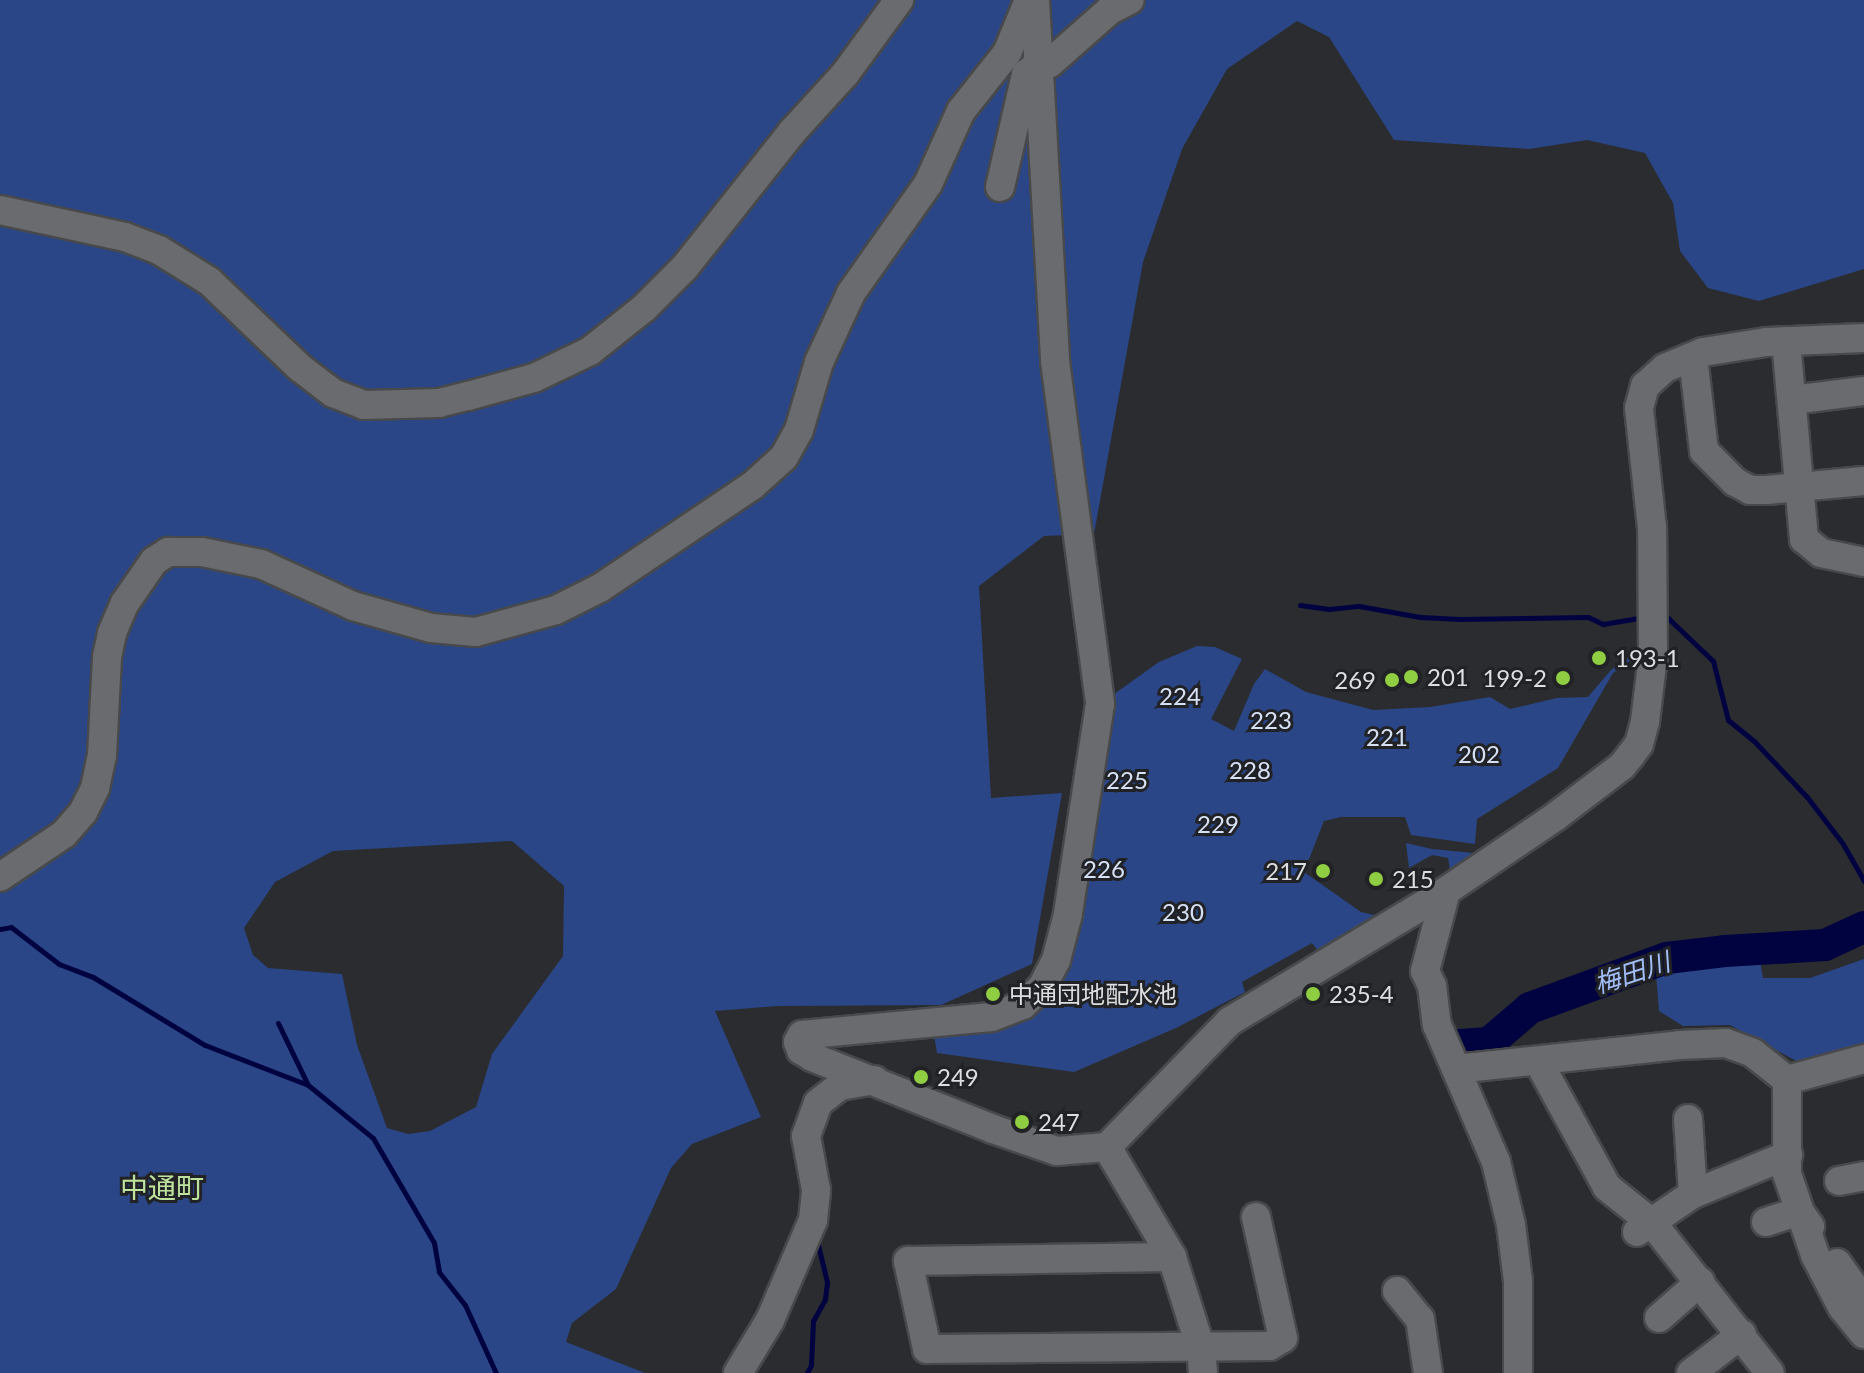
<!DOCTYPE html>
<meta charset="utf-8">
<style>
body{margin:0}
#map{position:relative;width:1864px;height:1373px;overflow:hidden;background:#2a2c2f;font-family:Lato,"Noto Sans JP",sans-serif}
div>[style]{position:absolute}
.green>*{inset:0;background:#2b4686}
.stream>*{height:5px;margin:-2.5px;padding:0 2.5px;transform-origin:2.5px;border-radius:2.5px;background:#010240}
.river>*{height:32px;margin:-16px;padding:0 16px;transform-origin:16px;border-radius:16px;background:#010240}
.roads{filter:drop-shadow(2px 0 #48494b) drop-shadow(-2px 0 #48494b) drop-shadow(0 2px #48494b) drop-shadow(0 -2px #48494b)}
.minor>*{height:28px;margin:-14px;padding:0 14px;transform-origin:14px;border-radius:14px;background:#696b6e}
.dots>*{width:22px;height:22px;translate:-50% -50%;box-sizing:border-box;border:4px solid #212225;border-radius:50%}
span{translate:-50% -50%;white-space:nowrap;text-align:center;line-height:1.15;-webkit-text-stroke:6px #212225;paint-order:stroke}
.poi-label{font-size:24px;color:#dddee0}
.left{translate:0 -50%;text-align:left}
.right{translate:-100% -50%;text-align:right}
.park-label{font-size:24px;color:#d7e1f5}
.water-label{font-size:26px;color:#a3bef7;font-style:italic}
.quarter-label{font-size:28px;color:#bfe39e}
</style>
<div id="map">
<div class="green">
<div style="clip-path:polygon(evenodd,0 0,1864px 0,1864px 269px,1759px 301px,1708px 288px,1680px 251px,1673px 203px,1645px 153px,1587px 140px,1529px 149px,1394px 140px,1329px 37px,1297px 21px,1227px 69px,1182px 149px,1143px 262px,1094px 534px,1044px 536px,979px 586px,991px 798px,1062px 793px,1032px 964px,941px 1005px,778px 1006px,715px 1011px,761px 1117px,692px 1144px,671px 1168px,616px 1289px,572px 1323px,566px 1342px,645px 1373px,0 1373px,0 0,512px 841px,564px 886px,563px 956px,492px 1054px,476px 1107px,430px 1131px,408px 1134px,387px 1128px,357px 1045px,342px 974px,268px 968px,253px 955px,244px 928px,275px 882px,333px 851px,512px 841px)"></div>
<div style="clip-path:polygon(1197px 646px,1215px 647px,1242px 659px,1211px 719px,1234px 731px,1254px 684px,1265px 669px,1306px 692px,1373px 710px,1430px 707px,1490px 697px,1510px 709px,1557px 698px,1588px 697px,1611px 670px,1631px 655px,1653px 656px,1652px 663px,1630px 661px,1613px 673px,1558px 768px,1477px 819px,1475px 844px,1411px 835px,1405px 817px,1341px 817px,1324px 821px,1304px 872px,1361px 912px,1387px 918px,1324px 958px,1312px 943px,1242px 982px,1245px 992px,1176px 1028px,1074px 1072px,937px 1053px,932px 1023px,1042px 987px,1100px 704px,1159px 662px)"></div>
<div style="clip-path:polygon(1406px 843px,1432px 849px,1484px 854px,1450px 870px,1448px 858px,1432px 855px,1409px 868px)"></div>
<div style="clip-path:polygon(1864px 959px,1864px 1049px,1798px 1062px,1730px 1025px,1683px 1026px,1659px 1011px,1656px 974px,1760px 961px,1763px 978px,1810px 978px)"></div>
</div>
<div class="stream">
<div style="left:1300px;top:605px;width:29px;rotate:8deg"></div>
<div style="left:1329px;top:609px;width:30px;rotate:-6deg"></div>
<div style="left:1359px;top:606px;width:62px;rotate:10.2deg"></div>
<div style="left:1420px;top:617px;width:40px;rotate:2.9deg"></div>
<div style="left:1460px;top:619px;width:128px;rotate:-0.9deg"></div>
<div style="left:1588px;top:617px;width:17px;rotate:25deg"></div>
<div style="left:1603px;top:624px;width:42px;rotate:-9.7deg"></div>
<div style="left:1667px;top:617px;width:64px;rotate:43.7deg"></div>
<div style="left:1713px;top:661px;width:61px;rotate:75.7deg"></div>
<div style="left:1728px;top:720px;width:33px;rotate:39deg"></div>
<div style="left:1754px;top:741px;width:77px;rotate:46.6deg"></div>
<div style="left:1807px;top:797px;width:59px;rotate:52.5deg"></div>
<div style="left:1843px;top:844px;width:43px;rotate:60.4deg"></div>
<div style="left:0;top:929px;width:11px;rotate:-10deg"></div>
<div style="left:11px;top:927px;width:61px;rotate:37.6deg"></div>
<div style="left:59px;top:964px;width:36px;rotate:21deg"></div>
<div style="left:93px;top:977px;width:131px;rotate:31.3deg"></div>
<div style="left:205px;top:1045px;width:110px;rotate:21.2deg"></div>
<div style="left:308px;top:1085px;width:84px;rotate:39.2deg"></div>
<div style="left:373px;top:1138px;width:121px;rotate:59.8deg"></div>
<div style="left:434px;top:1243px;width:29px;rotate:80deg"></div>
<div style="left:439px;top:1272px;width:42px;rotate:51.8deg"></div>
<div style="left:465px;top:1305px;width:75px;rotate:65.5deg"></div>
<div style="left:278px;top:1023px;width:67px;rotate:64.2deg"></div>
<div style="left:807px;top:1373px;width:9px;rotate:-63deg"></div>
<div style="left:811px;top:1365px;width:44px;rotate:-87.4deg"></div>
<div style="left:813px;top:1321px;width:25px;rotate:-61deg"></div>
<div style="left:825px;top:1299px;width:17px;rotate:-83deg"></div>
<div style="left:827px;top:1282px;width:42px;rotate:-103.7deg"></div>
</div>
<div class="river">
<div style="left:1460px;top:1045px;width:29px;rotate:-4deg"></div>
<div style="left:1489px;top:1043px;width:54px;rotate:-40.5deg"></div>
<div style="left:1530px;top:1008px;width:146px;rotate:-20.1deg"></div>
<div style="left:1667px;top:958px;width:58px;rotate:-6.9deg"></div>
<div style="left:1725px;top:951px;width:100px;rotate:-3.4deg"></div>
<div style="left:1825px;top:945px;width:43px;rotate:-24.8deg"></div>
</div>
<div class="roads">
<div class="minor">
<div style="left:1035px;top:0;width:362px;rotate:86.8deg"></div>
<div style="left:1055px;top:361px;width:346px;rotate:82.5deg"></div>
<div style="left:1100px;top:704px;width:212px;rotate:98.7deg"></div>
<div style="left:1068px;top:914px;width:48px;rotate:104.6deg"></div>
<div style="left:1056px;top:960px;width:30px;rotate:117deg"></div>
<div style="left:1042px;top:987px;width:26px;rotate:137deg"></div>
<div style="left:1023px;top:1005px;width:34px;rotate:159deg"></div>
<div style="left:991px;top:1017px;width:190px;rotate:174.6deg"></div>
<div style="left:802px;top:1035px;width:8px;rotate:120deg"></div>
<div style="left:798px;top:1042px;width:9px;rotate:69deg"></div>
<div style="left:801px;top:1050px;width:13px;rotate:32deg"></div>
<div style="left:812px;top:1057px;width:195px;rotate:21.7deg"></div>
<div style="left:993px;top:1129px;width:68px;rotate:19deg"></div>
<div style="left:1057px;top:1151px;width:50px;rotate:-4.6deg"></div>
<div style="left:1107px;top:1147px;width:176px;rotate:-45.7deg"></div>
<div style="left:1230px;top:1021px;width:252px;rotate:-31deg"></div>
<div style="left:1446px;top:891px;width:132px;rotate:-34.2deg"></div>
<div style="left:1555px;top:817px;width:84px;rotate:-37.3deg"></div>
<div style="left:1622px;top:766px;width:13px;rotate:-51deg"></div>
<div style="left:1630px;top:756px;width:15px;rotate:-53deg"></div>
<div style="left:1639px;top:744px;width:23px;rotate:-75deg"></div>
<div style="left:1645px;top:722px;width:66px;rotate:-83.1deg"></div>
<div style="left:1653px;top:656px;width:128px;rotate:-90.4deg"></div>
<div style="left:1652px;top:528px;width:121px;rotate:-96.2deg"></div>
<div style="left:1639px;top:408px;width:23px;rotate:-75deg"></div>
<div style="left:1645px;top:386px;width:27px;rotate:-42deg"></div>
<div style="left:1665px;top:368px;width:41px;rotate:-22.8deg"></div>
<div style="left:1703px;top:352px;width:64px;rotate:-9deg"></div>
<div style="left:1766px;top:342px;width:98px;rotate:-2.3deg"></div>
<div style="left:1000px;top:187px;width:116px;rotate:-77deg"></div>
<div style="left:1026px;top:74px;width:16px;rotate:-38deg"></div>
<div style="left:1039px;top:64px;width:11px;rotate:-5deg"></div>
<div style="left:1050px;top:63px;width:80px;rotate:-41.5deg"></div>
<div style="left:1110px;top:10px;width:22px;rotate:-27deg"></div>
<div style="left:0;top:210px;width:128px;rotate:12.2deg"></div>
<div style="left:125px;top:237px;width:36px;rotate:21deg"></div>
<div style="left:159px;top:250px;width:59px;rotate:31.8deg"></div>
<div style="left:209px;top:281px;width:124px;rotate:43.7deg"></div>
<div style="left:299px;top:367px;width:43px;rotate:37.4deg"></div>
<div style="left:333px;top:393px;width:33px;rotate:21deg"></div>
<div style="left:364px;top:405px;width:75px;rotate:-1.5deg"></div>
<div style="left:439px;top:403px;width:30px;rotate:-14deg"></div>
<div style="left:468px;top:396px;width:68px;rotate:-15.3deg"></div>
<div style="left:534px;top:378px;width:62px;rotate:-25.7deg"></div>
<div style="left:590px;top:351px;width:69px;rotate:-38.5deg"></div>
<div style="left:644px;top:308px;width:58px;rotate:-45deg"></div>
<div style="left:685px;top:267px;width:172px;rotate:-51.6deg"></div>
<div style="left:792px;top:132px;width:79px;rotate:-47.6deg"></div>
<div style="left:845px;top:74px;width:92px;rotate:-53.9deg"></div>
<div style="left:1786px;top:341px;width:199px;rotate:84.8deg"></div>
<div style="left:1804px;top:539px;width:22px;rotate:39deg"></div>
<div style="left:1821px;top:553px;width:44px;rotate:11.8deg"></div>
<div style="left:1693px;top:357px;width:95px;rotate:83.3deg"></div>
<div style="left:1704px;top:451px;width:44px;rotate:45deg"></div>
<div style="left:1735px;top:482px;width:17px;rotate:28deg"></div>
<div style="left:1750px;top:490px;width:17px"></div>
<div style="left:1767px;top:490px;width:97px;rotate:-5.3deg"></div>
<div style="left:1792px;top:400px;width:73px;rotate:-7.1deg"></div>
<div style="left:0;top:877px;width:77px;rotate:-33.9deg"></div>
<div style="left:64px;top:834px;width:29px;rotate:-49deg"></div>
<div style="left:83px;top:812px;width:27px;rotate:-63deg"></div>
<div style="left:95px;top:788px;width:33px;rotate:-78deg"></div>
<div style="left:102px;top:756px;width:99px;rotate:-87.1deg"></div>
<div style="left:107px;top:657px;width:25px;rotate:-78deg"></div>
<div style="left:112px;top:633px;width:33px;rotate:-67deg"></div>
<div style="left:125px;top:603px;width:51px;rotate:-55.4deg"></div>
<div style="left:154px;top:561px;width:17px;rotate:-33deg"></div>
<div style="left:168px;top:552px;width:34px"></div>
<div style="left:202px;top:552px;width:60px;rotate:11.5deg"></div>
<div style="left:261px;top:564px;width:101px;rotate:24.5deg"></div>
<div style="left:353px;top:606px;width:81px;rotate:15.8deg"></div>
<div style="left:431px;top:628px;width:45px;rotate:5.1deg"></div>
<div style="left:476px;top:632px;width:83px;rotate:-15.4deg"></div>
<div style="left:556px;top:610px;width:49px;rotate:-26.6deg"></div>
<div style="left:600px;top:588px;width:183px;rotate:-33.9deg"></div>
<div style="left:752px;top:486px;width:43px;rotate:-42.2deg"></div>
<div style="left:784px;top:457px;width:31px;rotate:-61deg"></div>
<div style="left:799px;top:430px;width:71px;rotate:-73.6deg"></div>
<div style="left:819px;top:362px;width:76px;rotate:-65.1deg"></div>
<div style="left:851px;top:293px;width:133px;rotate:-54.8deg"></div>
<div style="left:928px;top:184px;width:80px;rotate:-65.7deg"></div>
<div style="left:961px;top:111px;width:74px;rotate:-51.6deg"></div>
<div style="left:1007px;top:53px;width:57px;rotate:-67.5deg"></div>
<div style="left:1446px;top:891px;width:83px;rotate:104.7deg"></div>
<div style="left:1425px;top:971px;width:17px;rotate:65deg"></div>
<div style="left:1432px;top:986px;width:39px;rotate:83deg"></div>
<div style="left:1437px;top:1025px;width:149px;rotate:66.7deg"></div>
<div style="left:1496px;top:1162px;width:65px;rotate:76.6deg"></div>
<div style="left:1511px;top:1225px;width:56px;rotate:82.9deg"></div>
<div style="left:1518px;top:1281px;width:92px;rotate:90deg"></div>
<div style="left:1538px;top:1061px;width:144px;rotate:61.3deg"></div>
<div style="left:1607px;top:1187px;width:59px;rotate:38.8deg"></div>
<div style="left:1653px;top:1224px;width:189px;rotate:51.9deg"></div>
<div style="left:1456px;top:1069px;width:225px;rotate:-6.1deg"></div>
<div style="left:1680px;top:1045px;width:46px;rotate:-2.5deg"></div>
<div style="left:1726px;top:1043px;width:29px;rotate:20deg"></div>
<div style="left:1753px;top:1053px;width:43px;rotate:38.5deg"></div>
<div style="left:1787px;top:1080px;width:94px;rotate:90deg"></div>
<div style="left:1787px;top:1174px;width:86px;rotate:70.9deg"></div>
<div style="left:1815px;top:1255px;width:59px;rotate:62.6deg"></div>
<div style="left:1842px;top:1307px;width:35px;rotate:51deg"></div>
<div style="left:1787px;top:1080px;width:80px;rotate:-15.3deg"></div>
<div style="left:1688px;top:1119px;width:75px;rotate:86.2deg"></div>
<div style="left:1107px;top:1147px;width:128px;rotate:59.4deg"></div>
<div style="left:1172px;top:1257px;width:96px;rotate:72.5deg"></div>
<div style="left:1201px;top:1349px;width:24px;rotate:85deg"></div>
<div style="left:1839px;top:1181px;width:25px;rotate:-11deg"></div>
<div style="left:1766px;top:1222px;width:35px;rotate:-18deg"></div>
<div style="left:1799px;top:1211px;width:19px;rotate:54deg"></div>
<div style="left:1637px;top:1232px;width:68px;rotate:-34.2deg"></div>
<div style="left:1693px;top:1194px;width:103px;rotate:-22.3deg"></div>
<div style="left:1172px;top:1257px;width:264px;rotate:179.1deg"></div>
<div style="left:908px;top:1261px;width:90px;rotate:77.8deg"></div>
<div style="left:927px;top:1349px;width:343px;rotate:-0.5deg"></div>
<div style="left:1270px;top:1346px;width:15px;rotate:-32deg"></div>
<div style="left:1283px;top:1338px;width:124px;rotate:-102.6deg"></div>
<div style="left:1837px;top:1263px;width:47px;rotate:54.6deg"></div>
<div style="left:1397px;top:1291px;width:36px;rotate:51deg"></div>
<div style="left:1420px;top:1319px;width:55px;rotate:81.6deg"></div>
<div style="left:1659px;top:1318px;width:55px;rotate:-41.3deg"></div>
<div style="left:738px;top:1373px;width:62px;rotate:-58.9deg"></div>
<div style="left:770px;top:1320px;width:109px;rotate:-66.7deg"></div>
<div style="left:813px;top:1220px;width:30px;rotate:-84deg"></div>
<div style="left:816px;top:1190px;width:55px;rotate:-100.5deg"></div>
<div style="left:806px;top:1136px;width:35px;rotate:-70deg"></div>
<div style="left:818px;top:1103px;width:28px;rotate:-38deg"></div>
<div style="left:840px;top:1086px;width:35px;rotate:-10deg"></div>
<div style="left:1691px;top:1373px;width:64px;rotate:-37.4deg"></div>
</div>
</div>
<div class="dots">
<div style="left:1599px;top:658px;background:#8fcd42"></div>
<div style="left:1411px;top:677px;background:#8fcd42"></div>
<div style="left:1563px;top:678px;background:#8fcd42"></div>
<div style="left:1392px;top:680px;background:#8fcd42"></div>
<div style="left:1323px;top:871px;background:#8fcd42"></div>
<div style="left:1376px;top:879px;background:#8fcd42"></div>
<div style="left:993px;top:994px;background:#8fcd42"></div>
<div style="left:1313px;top:994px;background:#8fcd42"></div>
<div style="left:921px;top:1077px;background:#8fcd42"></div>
<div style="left:1022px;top:1122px;background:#8fcd42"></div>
</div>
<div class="poi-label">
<span class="left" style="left:1615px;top:658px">193-1</span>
<span class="left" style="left:1427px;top:677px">201</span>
<span class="right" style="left:1547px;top:678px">199-2</span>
<span class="right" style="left:1376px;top:680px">269</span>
<span class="right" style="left:1307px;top:871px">217</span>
<span class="left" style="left:1392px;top:879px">215</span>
<span class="left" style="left:1009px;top:994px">中通団地配水池</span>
<span class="left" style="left:1329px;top:994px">235-4</span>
<span class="left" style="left:937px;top:1077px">249</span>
<span class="left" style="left:1038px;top:1122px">247</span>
</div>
<div class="park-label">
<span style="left:1180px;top:696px">224</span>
<span style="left:1271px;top:720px">223</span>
<span style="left:1387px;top:737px">221</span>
<span style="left:1479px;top:754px">202</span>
<span style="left:1250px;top:770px">228</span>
<span style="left:1127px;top:780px">225</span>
<span style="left:1218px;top:824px">229</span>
<span style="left:1104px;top:869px">226</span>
<span style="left:1183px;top:912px">230</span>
</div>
<div class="water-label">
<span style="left:1632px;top:973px;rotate:-18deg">梅田川</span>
</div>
<div class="quarter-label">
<span style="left:162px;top:1187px">中通町</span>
</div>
</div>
